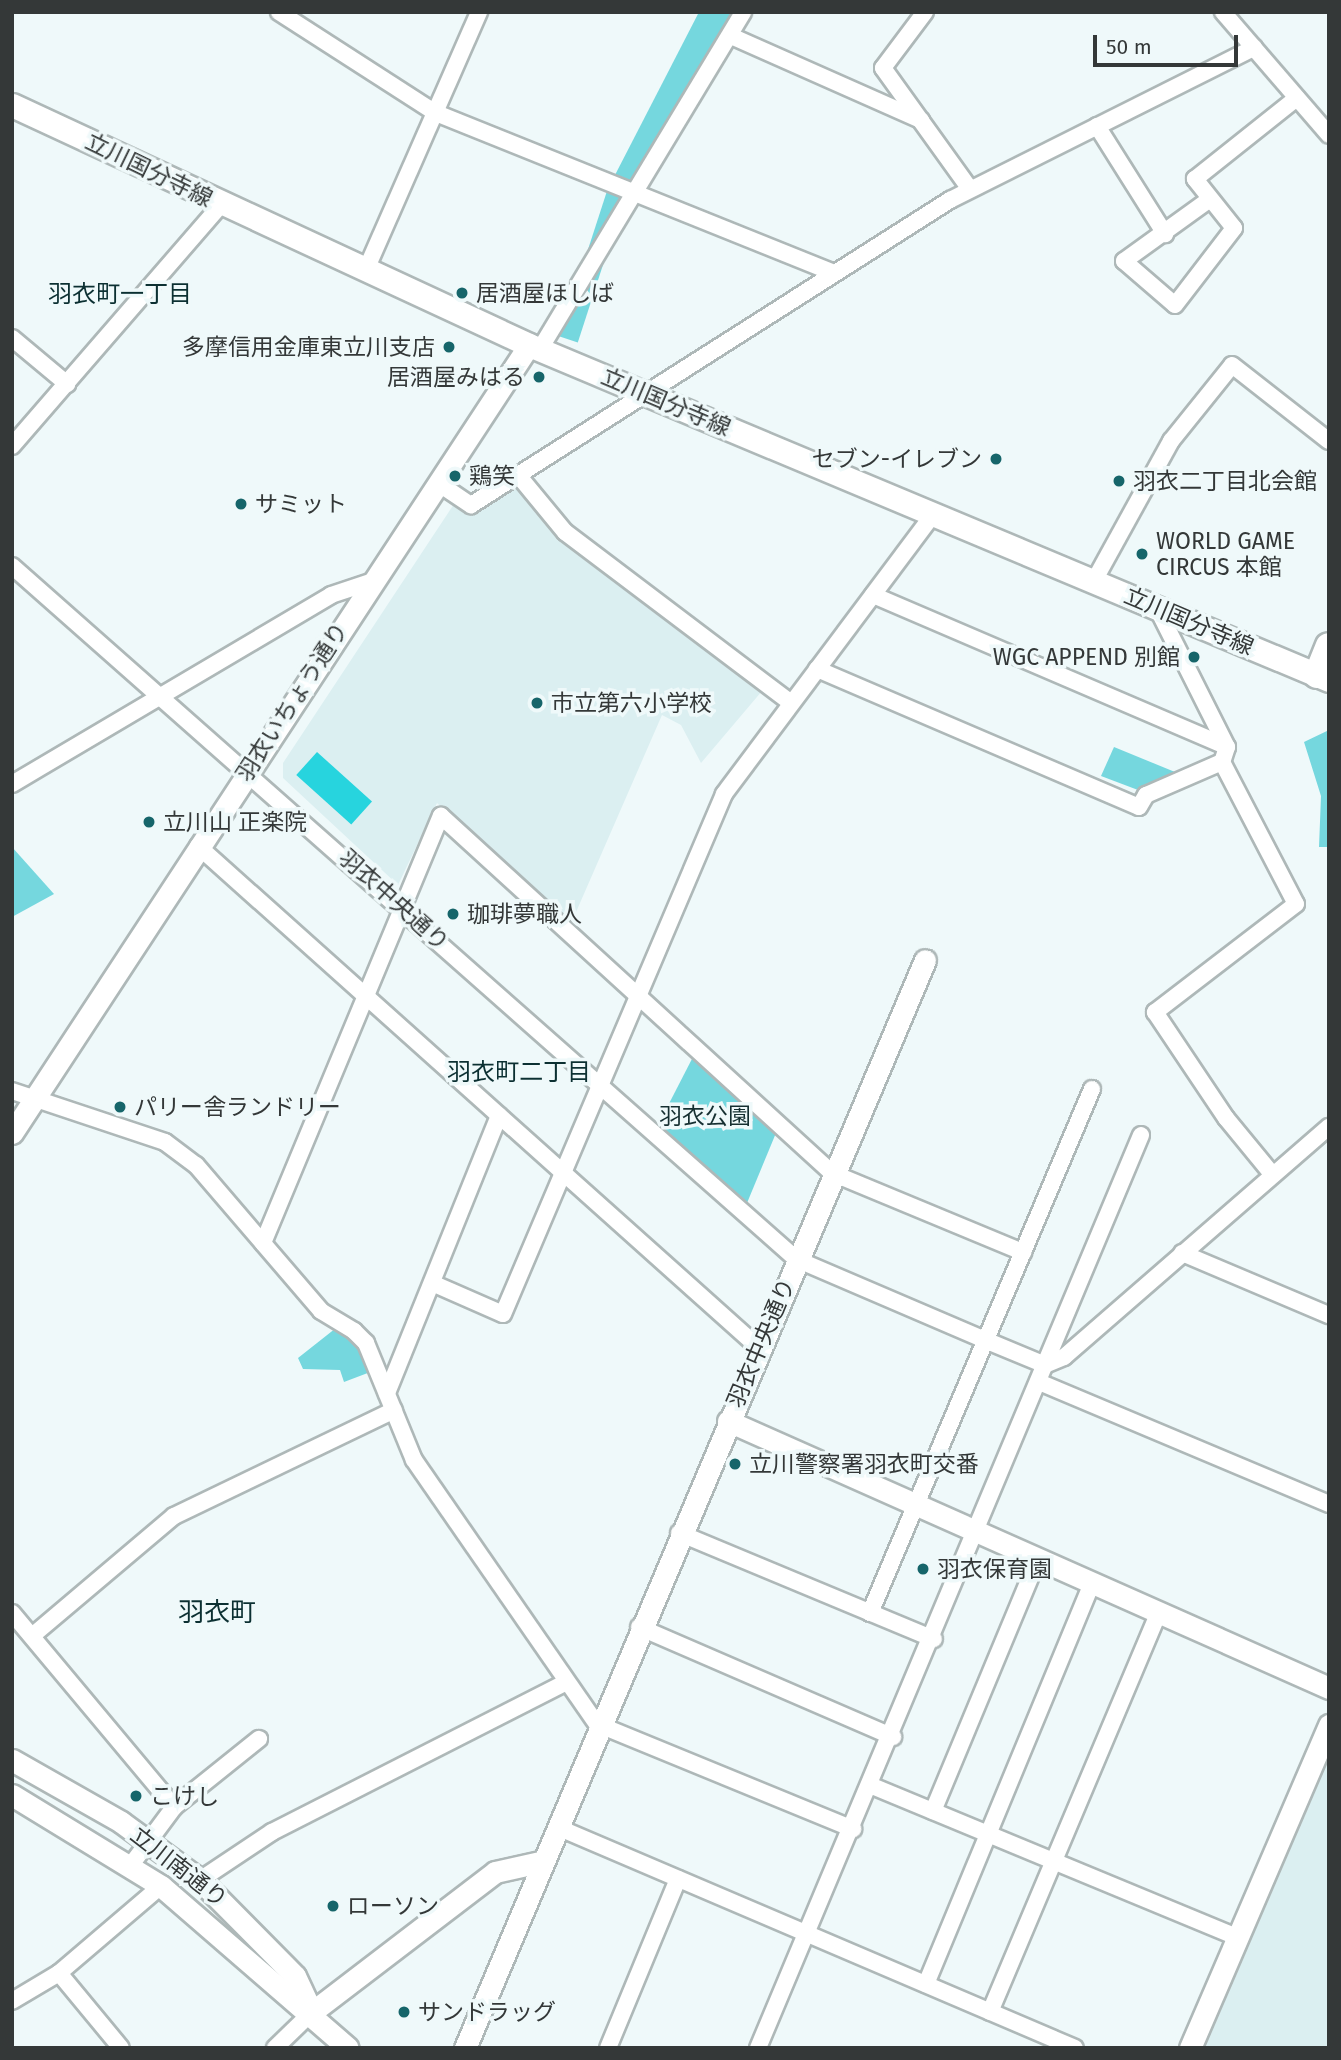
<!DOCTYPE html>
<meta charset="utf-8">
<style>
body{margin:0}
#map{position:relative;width:1341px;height:2060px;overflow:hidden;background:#eff9fa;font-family:"Fira Sans","Noto Sans JP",sans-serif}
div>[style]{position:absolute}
.built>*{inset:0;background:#dbeff1}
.green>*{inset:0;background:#75d7de;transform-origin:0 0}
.water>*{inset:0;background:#27d4de;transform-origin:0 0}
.roads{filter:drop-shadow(2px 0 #aeb8b8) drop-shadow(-2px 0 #aeb8b8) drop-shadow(0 2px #aeb8b8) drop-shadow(0 -2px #aeb8b8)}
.minor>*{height:16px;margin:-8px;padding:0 8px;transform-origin:8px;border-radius:8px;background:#fff}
.tertiary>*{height:21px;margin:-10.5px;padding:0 10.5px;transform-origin:10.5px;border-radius:10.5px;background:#fff}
.secondary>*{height:23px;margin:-11.5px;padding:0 11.5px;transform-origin:11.5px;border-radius:11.5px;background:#fff}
.primary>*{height:26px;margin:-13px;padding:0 13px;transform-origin:13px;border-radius:13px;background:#fff}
.dots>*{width:19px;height:19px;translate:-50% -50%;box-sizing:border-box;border:4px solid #eff9fa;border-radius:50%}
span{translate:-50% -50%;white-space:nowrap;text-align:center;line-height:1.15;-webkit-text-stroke:7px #eff9fa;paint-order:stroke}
.street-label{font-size:23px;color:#343838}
.poi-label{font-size:23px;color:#343838}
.left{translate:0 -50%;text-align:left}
.right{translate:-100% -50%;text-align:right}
.park-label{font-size:23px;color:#152f31}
.neighbourhood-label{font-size:24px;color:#0c3032}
.quarter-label{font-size:26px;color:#0c3032}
.frame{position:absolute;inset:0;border:14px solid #343838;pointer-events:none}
.scale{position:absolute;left:1093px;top:35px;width:145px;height:32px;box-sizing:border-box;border:4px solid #343838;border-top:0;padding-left:9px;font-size:21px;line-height:24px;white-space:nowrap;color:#343838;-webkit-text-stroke:5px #eff9fa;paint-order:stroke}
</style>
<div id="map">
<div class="built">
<div style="clip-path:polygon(510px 487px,524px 492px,762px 691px,701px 763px,681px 725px,662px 715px,573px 919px,565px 921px,437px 803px,398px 885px,283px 778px,283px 763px,454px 504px,469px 513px)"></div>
<div style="clip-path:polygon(1329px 1744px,1329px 2048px,1200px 2048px)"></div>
</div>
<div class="green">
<div style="clip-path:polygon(699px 12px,736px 12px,635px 185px,615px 175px)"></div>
<div style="left:607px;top:191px;width:19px;height:153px;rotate:18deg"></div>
<div style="clip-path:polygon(1329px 730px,1329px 847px,1319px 847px,1321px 796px,1304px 742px)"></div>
<div style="clip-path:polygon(1114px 747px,1175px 772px,1138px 790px,1101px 776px)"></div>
<div style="clip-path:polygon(12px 847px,54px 894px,12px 917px)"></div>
<div style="clip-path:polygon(694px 1055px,776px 1133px,747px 1203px,658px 1125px)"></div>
<div style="clip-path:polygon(336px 1328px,357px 1339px,373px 1371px,344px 1382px,340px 1370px,303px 1369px,298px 1358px)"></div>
</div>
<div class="water">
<div style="left:317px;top:752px;width:74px;height:31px;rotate:42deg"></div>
</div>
<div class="roads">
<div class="minor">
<div style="left:279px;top:12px;width:187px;rotate:32.8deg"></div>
<div style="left:436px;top:113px;width:427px;rotate:21.9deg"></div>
<div style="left:925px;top:12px;width:70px;rotate:126.9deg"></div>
<div style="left:883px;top:68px;width:149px;rotate:54.3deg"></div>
<div style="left:1223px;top:12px;width:162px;rotate:49.2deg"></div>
<div style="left:731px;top:36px;width:208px;rotate:23.9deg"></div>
<div style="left:1097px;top:126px;width:128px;rotate:57.8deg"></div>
<div style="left:1210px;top:199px;width:106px;rotate:144.2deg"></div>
<div style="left:1124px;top:261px;width:67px;rotate:40.8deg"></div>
<div style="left:1175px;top:305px;width:97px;rotate:-52.5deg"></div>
<div style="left:1234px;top:228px;width:63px;rotate:-128.5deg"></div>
<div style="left:1195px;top:179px;width:130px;rotate:-38.5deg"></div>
<div style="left:365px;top:272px;width:284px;rotate:-66.3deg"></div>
<div style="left:12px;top:338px;width:72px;rotate:39.9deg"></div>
<div style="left:540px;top:349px;width:393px;rotate:-58.9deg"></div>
<div style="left:12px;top:446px;width:319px;rotate:-49.1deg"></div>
<div style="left:518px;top:475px;width:74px;rotate:50.5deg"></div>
<div style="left:565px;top:532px;width:283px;rotate:37.1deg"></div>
<div style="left:438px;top:483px;width:40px;rotate:34deg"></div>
<div style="left:471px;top:505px;width:568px;rotate:-32.49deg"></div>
<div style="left:950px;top:200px;width:340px;rotate:-26.6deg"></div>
<div style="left:12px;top:566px;width:1046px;rotate:41.47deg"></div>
<div style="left:796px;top:1259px;width:206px;rotate:23.2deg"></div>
<div style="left:985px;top:1340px;width:65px;rotate:22.6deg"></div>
<div style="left:1045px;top:1365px;width:21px;rotate:-23deg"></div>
<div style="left:1064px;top:1357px;width:351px;rotate:-41deg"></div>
<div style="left:1094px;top:581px;width:160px;rotate:-61.2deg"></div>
<div style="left:1171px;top:441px;width:97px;rotate:-51.2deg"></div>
<div style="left:1232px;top:365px;width:123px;rotate:38.1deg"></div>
<div style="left:873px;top:595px;width:385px;rotate:23.2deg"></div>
<div style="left:1156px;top:606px;width:158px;rotate:63.3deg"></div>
<div style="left:1227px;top:747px;width:16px;rotate:108deg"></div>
<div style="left:1222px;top:762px;width:160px;rotate:62.5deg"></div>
<div style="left:1296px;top:904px;width:178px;rotate:142.5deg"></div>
<div style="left:1155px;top:1012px;width:128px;rotate:56.2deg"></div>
<div style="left:1226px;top:1118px;width:72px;rotate:50.6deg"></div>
<div style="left:817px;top:669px;width:350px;rotate:23.2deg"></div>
<div style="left:1139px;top:807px;width:14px;rotate:-60deg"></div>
<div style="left:1146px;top:795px;width:83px;rotate:-23.5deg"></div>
<div style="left:12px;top:784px;width:371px;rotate:-30.6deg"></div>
<div style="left:331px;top:595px;width:41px;rotate:-18.4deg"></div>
<div style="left:198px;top:846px;width:753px;rotate:41.82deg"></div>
<div style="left:12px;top:1091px;width:161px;rotate:18.4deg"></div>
<div style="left:165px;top:1142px;width:39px;rotate:37deg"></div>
<div style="left:196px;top:1165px;width:192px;rotate:49.4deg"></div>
<div style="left:321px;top:1311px;width:39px;rotate:31deg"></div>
<div style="left:354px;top:1331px;width:17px;rotate:45deg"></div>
<div style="left:366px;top:1343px;width:126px;rotate:67.7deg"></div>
<div style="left:414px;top:1460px;width:321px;rotate:55.3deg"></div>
<div style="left:597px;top:1724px;width:277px;rotate:22.3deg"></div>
<div style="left:263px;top:1243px;width:463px;rotate:-67.4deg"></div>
<div style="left:441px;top:816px;width:529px;rotate:42.4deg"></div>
<div style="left:832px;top:1173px;width:207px;rotate:22.5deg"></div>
<div style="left:1182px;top:1253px;width:160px;rotate:22.9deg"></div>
<div style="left:432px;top:1283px;width:77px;rotate:23.6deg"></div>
<div style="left:503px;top:1314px;width:565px;rotate:-66.97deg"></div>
<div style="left:724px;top:794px;width:351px;rotate:-53.2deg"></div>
<div style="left:1039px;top:1382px;width:315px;rotate:22.8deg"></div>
<div style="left:387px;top:1393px;width:299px;rotate:-68deg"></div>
<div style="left:679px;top:1533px;width:276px;rotate:22.6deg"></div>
<div style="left:12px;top:1613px;width:253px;rotate:50.1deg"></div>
<div style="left:870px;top:1613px;width:569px;rotate:-67.04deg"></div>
<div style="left:639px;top:1627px;width:277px;rotate:23.4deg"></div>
<div style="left:32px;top:1636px;width:186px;rotate:-40.2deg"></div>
<div style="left:174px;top:1516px;width:244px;rotate:-25.7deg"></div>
<div style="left:872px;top:1786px;width:395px;rotate:22.5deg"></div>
<div style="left:933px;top:1811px;width:273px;rotate:-67.4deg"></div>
<div style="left:557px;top:1827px;width:563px;rotate:23.11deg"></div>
<div style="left:131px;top:1865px;width:72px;rotate:-53.4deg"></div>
<div style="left:174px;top:1807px;width:109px;rotate:-38.7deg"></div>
<div style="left:200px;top:1880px;width:87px;rotate:-33.7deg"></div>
<div style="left:272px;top:1832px;width:329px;rotate:-27deg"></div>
<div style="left:59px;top:1973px;width:97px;rotate:50.4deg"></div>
<div style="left:926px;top:1984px;width:434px;rotate:-67.5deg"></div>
<div style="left:12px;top:2001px;width:55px;rotate:-30.8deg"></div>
<div style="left:59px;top:1973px;width:134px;rotate:-40.5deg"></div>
<div style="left:990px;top:2012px;width:434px;rotate:-67.1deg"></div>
<div style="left:275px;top:2048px;width:52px;rotate:-44.2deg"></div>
<div style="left:608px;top:2048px;width:183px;rotate:-67.5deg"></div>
<div style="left:758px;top:2048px;width:990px;rotate:-67.24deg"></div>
</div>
<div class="tertiary">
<div style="left:12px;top:1133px;width:942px;rotate:-56.73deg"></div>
<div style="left:728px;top:1421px;width:658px;rotate:23.95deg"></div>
<div style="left:12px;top:1760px;width:125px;rotate:29.6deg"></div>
<div style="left:121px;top:1822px;width:98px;rotate:36.3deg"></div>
<div style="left:200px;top:1880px;width:135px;rotate:45.3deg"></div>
<div style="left:295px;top:1976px;width:40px;rotate:65deg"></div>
<div style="left:12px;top:1795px;width:175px;rotate:31.4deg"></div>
<div style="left:161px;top:1886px;width:247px;rotate:40.9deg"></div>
<div style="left:312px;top:2012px;width:230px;rotate:-37.4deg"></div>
<div style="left:495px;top:1872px;width:46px;rotate:-12.5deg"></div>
<div style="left:465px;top:2048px;width:1181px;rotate:-67.08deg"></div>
<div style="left:1190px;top:2048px;width:352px;rotate:-66.7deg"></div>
</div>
<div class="secondary">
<div style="left:12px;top:105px;width:570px;rotate:24.9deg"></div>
<div style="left:529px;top:345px;width:867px;rotate:22.72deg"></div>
</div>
<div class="primary">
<div style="left:1317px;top:675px;width:31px;rotate:-68deg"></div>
</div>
</div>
<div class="dots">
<div style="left:462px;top:293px;background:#16656a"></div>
<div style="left:449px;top:347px;background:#16656a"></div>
<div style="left:539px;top:377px;background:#16656a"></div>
<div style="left:996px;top:459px;background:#16656a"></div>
<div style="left:455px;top:476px;background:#16656a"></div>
<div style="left:1119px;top:481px;background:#16656a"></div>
<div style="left:241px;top:504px;background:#16656a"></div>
<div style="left:1142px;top:554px;background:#16656a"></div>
<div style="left:1194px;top:657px;background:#16656a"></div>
<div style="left:537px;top:703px;background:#16656a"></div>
<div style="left:149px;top:822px;background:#16656a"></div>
<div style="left:453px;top:914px;background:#16656a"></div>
<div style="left:120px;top:1107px;background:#16656a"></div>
<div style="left:735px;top:1464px;background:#16656a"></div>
<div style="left:923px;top:1569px;background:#16656a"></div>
<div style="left:136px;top:1796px;background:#16656a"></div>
<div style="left:333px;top:1906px;background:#16656a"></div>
<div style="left:404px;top:2012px;background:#16656a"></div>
</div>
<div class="street-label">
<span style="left:149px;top:170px;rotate:26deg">立川国分寺線</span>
<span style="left:666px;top:402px;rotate:23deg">立川国分寺線</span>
<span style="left:1189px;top:621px;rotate:23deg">立川国分寺線</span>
<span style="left:292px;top:702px;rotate:-57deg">羽衣いちょう通り</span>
<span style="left:394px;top:900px;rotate:42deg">羽衣中央通り</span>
<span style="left:761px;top:1343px;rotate:-67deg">羽衣中央通り</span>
<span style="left:179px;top:1867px;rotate:38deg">立川南通り</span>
</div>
<div class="poi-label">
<span class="left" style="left:476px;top:293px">居酒屋ほしば</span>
<span class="right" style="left:435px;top:347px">多摩信用金庫東立川支店</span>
<span class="right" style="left:525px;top:377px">居酒屋みはる</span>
<span class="right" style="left:982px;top:459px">セブン-イレブン</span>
<span class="left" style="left:469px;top:476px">鶏笑</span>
<span class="left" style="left:1133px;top:481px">羽衣二丁目北会館</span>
<span class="left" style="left:255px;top:504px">サミット</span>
<span class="left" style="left:1156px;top:554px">WORLD GAME<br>CIRCUS 本館</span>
<span class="right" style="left:1180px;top:657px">WGC APPEND 別館</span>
<span class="left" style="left:551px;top:703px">市立第六小学校</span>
<span class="left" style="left:163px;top:822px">立川山 正楽院</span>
<span class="left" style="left:467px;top:914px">珈琲夢職人</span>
<span class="left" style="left:134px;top:1107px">パリー舎ランドリー</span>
<span class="left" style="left:749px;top:1464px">立川警察署羽衣町交番</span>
<span class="left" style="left:937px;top:1569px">羽衣保育園</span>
<span class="left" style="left:150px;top:1796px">こけし</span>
<span class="left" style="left:347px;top:1906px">ローソン</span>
<span class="left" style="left:418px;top:2012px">サンドラッグ</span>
</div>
<div class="park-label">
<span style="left:705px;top:1116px">羽衣公園</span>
</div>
<div class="neighbourhood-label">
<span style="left:120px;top:295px">羽衣町一丁目</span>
<span style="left:519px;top:1073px">羽衣町二丁目</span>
</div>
<div class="quarter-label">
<span style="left:217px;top:1613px">羽衣町</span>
</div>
<div class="frame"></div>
<div class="scale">50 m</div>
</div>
